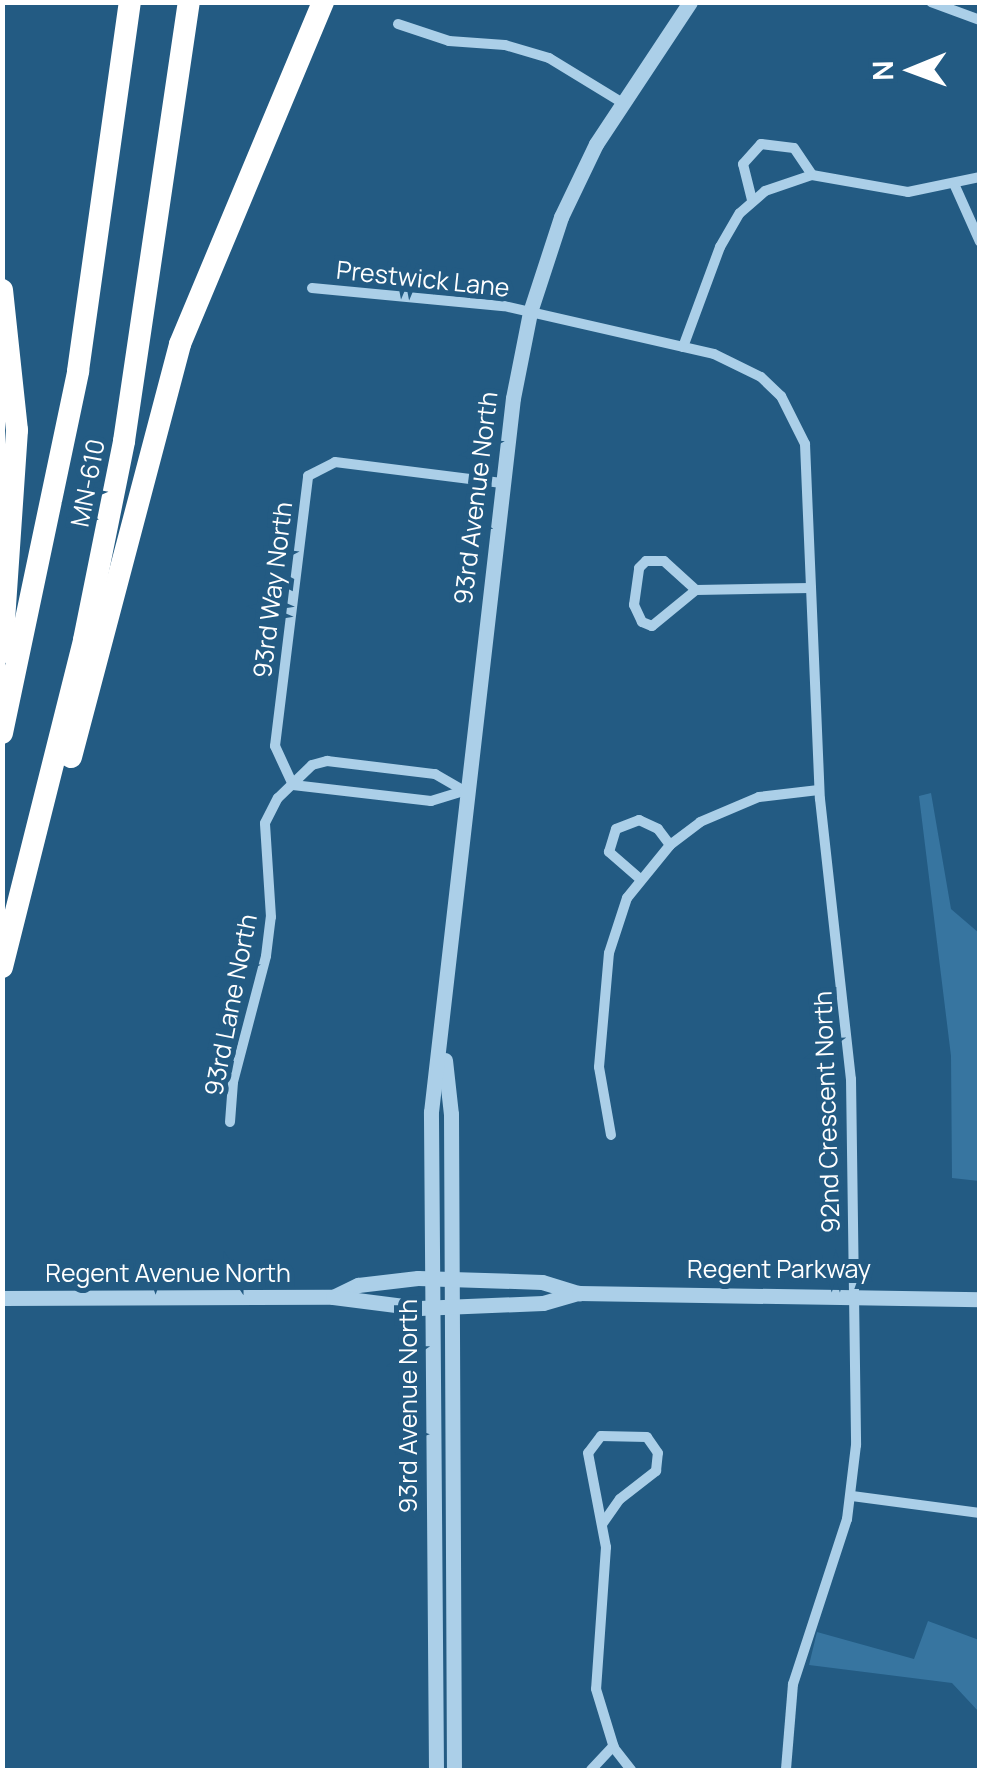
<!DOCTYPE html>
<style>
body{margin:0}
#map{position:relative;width:982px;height:1773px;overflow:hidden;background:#235b83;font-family:Manrope,sans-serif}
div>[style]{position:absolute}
.green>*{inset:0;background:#3775a0}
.minor>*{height:10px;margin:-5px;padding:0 5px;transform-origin:5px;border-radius:5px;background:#abcfe8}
.tertiary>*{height:15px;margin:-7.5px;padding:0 7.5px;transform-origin:7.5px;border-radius:7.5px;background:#abcfe8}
.motorway>*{height:22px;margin:-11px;padding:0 11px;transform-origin:11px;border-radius:11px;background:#fff}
span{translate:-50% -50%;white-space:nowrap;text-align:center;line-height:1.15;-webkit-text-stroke:10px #235b83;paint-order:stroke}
.street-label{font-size:25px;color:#fff}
.frame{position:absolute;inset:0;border:5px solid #fff;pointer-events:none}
.north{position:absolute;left:862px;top:20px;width:100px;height:100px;-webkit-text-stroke:8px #235b83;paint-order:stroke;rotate:269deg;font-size:28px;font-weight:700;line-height:40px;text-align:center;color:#fff}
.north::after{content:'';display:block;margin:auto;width:35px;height:45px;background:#fff;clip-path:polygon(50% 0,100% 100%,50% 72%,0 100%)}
</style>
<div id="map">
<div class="green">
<div style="clip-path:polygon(931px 793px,951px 909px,979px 933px,979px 1181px,952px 1178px,951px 1056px,919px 796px)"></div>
<div style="clip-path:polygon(928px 1621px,979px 1640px,979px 1712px,952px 1683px,809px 1665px,817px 1632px,914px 1659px)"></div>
</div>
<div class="minor">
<div style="left:931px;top:2px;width:52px;rotate:20.2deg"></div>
<div style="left:398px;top:24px;width:54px;rotate:18.4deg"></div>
<div style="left:449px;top:41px;width:56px;rotate:4.1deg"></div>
<div style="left:505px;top:45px;width:46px;rotate:16.5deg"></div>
<div style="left:549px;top:58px;width:84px;rotate:31.4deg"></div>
<div style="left:955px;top:186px;width:61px;rotate:65.9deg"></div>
<div style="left:752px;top:200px;width:37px;rotate:-104deg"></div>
<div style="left:743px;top:164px;width:27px;rotate:-48deg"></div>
<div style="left:761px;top:144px;width:33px;rotate:7deg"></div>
<div style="left:794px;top:148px;width:32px;rotate:56deg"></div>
<div style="left:312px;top:288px;width:193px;rotate:5.4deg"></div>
<div style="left:504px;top:306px;width:215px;rotate:12.9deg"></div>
<div style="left:714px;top:354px;width:52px;rotate:26.1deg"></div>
<div style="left:761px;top:377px;width:28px;rotate:44deg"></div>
<div style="left:781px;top:396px;width:54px;rotate:63.4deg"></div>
<div style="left:805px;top:444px;width:355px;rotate:87.6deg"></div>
<div style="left:820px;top:799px;width:282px;rotate:83.7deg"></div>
<div style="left:851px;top:1079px;width:366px;rotate:89.2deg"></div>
<div style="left:856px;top:1445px;width:75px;rotate:96.9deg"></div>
<div style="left:847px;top:1519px;width:174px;rotate:108.1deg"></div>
<div style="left:793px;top:1684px;width:86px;rotate:94.7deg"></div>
<div style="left:683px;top:347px;width:107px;rotate:-69.7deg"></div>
<div style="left:720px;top:247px;width:39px;rotate:-60deg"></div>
<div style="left:740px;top:213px;width:33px;rotate:-41deg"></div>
<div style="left:765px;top:191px;width:50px;rotate:-18.8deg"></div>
<div style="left:812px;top:175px;width:97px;rotate:10deg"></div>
<div style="left:908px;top:192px;width:74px;rotate:-11.8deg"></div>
<div style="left:646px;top:561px;width:18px"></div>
<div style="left:664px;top:561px;width:43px;rotate:42.2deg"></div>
<div style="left:696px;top:590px;width:57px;rotate:140.7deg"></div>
<div style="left:652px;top:626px;width:11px;rotate:-158deg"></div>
<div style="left:642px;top:622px;width:19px;rotate:-115deg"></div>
<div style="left:634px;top:605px;width:37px;rotate:-82deg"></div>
<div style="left:639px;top:568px;width:10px;rotate:-45deg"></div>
<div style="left:696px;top:590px;width:115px;rotate:-1deg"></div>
<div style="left:293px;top:785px;width:43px;rotate:-114.8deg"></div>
<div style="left:275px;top:746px;width:272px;rotate:-83deg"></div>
<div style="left:308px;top:476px;width:30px;rotate:-27deg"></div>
<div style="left:335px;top:462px;width:168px;rotate:7.2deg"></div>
<div style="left:293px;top:785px;width:139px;rotate:6.6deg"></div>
<div style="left:431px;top:801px;width:34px;rotate:-17deg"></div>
<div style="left:639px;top:878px;width:40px;rotate:-139deg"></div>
<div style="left:609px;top:852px;width:24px;rotate:-73deg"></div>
<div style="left:616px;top:829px;width:25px;rotate:-21deg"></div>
<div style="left:639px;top:820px;width:21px;rotate:25deg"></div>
<div style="left:658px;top:829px;width:20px;rotate:53deg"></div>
<div style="left:230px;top:1122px;width:40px;rotate:-85.7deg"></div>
<div style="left:233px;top:1082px;width:130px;rotate:-75.3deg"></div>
<div style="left:266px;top:956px;width:39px;rotate:-83deg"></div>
<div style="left:271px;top:917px;width:94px;rotate:-93.7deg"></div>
<div style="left:265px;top:823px;width:28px;rotate:-63deg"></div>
<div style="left:278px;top:798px;width:47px;rotate:-44.1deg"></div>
<div style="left:312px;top:765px;width:16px;rotate:-15deg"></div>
<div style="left:327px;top:761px;width:109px;rotate:6.9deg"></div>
<div style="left:435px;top:774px;width:34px;rotate:30deg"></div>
<div style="left:611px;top:1135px;width:69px;rotate:-100deg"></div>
<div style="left:599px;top:1067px;width:114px;rotate:-85deg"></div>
<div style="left:609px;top:953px;width:58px;rotate:-71.9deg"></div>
<div style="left:627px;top:898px;width:68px;rotate:-50.9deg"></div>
<div style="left:670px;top:845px;width:38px;rotate:-37deg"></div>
<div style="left:700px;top:822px;width:64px;rotate:-23deg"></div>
<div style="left:759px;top:797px;width:60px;rotate:-6.7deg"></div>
<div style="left:852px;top:1496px;width:129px;rotate:7.6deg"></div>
<div style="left:603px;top:1523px;width:29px;rotate:-55deg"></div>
<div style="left:620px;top:1499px;width:46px;rotate:-37.9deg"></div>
<div style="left:656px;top:1471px;width:18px;rotate:-84deg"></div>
<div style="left:658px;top:1453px;width:19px;rotate:-125deg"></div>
<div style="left:647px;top:1437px;width:46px;rotate:-178.8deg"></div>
<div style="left:601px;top:1436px;width:21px;rotate:127deg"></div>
<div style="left:588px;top:1453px;width:96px;rotate:79.2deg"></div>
<div style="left:606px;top:1547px;width:142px;rotate:94deg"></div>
<div style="left:596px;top:1689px;width:62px;rotate:73deg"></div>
<div style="left:614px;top:1748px;width:28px;rotate:52deg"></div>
<div style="left:591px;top:1770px;width:33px;rotate:-47deg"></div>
</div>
<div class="tertiary">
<div style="left:445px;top:1060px;width:54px;rotate:83.7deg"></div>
<div style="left:451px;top:1114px;width:656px;rotate:89.74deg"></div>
<div style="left:333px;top:1297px;width:28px;rotate:-26deg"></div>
<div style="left:358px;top:1285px;width:60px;rotate:-6.7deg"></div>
<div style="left:418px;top:1278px;width:124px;rotate:1.8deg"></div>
<div style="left:542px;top:1282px;width:39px;rotate:17deg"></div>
<div style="left:2px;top:1298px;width:331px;rotate:-0.2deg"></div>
<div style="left:333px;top:1297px;width:87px;rotate:7.3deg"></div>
<div style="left:419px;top:1308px;width:124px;rotate:-2.3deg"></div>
<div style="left:543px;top:1303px;width:37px;rotate:-16deg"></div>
<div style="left:579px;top:1293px;width:401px;rotate:0.9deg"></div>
<div style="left:436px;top:1770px;width:658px;rotate:-90.44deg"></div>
<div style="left:431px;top:1112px;width:719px;rotate:-83.45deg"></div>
<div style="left:513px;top:398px;width:88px;rotate:-78.8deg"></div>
<div style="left:530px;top:312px;width:100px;rotate:-71.9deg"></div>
<div style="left:561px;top:217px;width:81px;rotate:-64.4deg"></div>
<div style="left:596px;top:144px;width:170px;rotate:-56.5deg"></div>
</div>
<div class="motorway">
<div style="left:2px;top:290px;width:141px;rotate:83.9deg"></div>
<div style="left:17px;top:430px;width:223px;rotate:93.9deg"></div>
<div style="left:2px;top:733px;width:370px;rotate:-78.1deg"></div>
<div style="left:78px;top:371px;width:373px;rotate:-82deg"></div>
<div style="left:71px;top:757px;width:427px;rotate:-75.2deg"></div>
<div style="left:180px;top:344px;width:371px;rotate:-67.3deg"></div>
<div style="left:2px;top:967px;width:337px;rotate:-75.9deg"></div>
<div style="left:84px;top:640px;width:203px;rotate:-78.6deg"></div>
<div style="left:124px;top:441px;width:444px;rotate:-81.6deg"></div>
</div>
<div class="street-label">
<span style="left:423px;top:279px;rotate:6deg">Prestwick Lane</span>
<span style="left:88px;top:483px;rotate:-79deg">MN-610</span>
<span style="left:476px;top:498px;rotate:-83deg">93rd Avenue North</span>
<span style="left:273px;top:590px;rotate:-83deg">93rd Way North</span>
<span style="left:231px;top:1005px;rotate:-79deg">93rd Lane North</span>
<span style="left:827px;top:1112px;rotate:-92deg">92nd Crescent North</span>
<span style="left:779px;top:1269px">Regent Parkway</span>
<span style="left:168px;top:1273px">Regent Avenue North</span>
<span style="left:408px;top:1406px;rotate:-90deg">93rd Avenue North</span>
</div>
<div class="frame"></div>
<div class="north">N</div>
</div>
